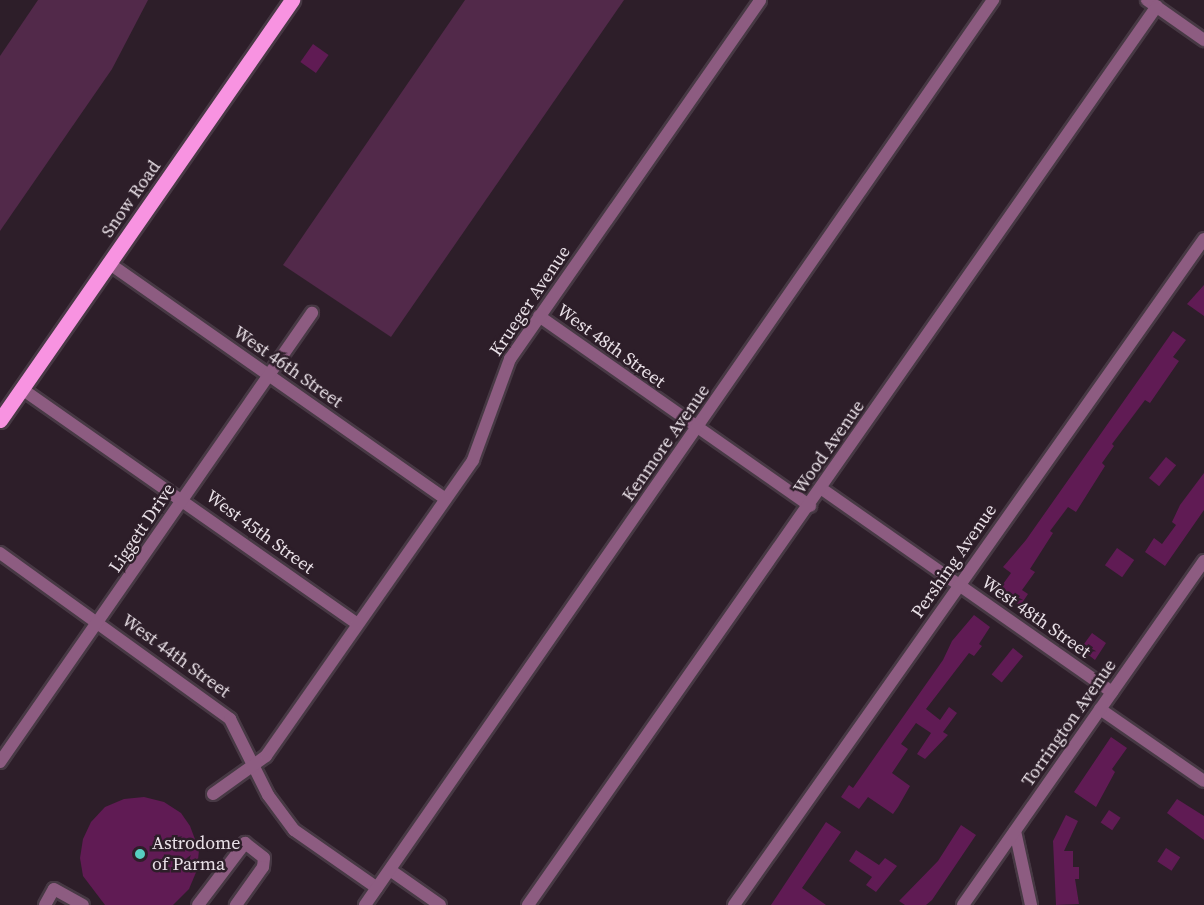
<!DOCTYPE html>
<style>
body{margin:0}
#map{position:relative;width:1204px;height:905px;overflow:hidden;background:#2d1e29;font-family:"Source Serif 4",serif}
div>[style]{position:absolute}
.green>*{inset:0;background:#52294a}
.building>*{inset:0;background:#601b54;transform-origin:0 0}
.roads{filter:drop-shadow(2px 0 #473944) drop-shadow(-2px 0 #473944) drop-shadow(0 2px #473944) drop-shadow(0 -2px #473944)}
.minor>*{height:12px;margin:-6px;padding:0 6px;transform-origin:6px;border-radius:6px;background:#8d5c81}
.major>*{height:15px;margin:-7.5px;padding:0 7.5px;transform-origin:7.5px;border-radius:7.5px;background:#f893e1}
.dots>*{width:16px;height:16px;translate:-50% -50%;box-sizing:border-box;border:3px solid #2d1e29;border-radius:50%}
span{translate:-50% -50%;white-space:nowrap;text-align:center;line-height:1.15;-webkit-text-stroke:5px #2d1e29;paint-order:stroke}
.street-label{font-size:18px;color:#e9e0e7}
.poi-label{font-size:18px;color:#e9e0e7}
.left{translate:0 -50%;text-align:left}
</style>
<div id="map">
<div class="green">
<div style="clip-path:polygon(38px 0,148px 0,112px 69px,0 231px,0 56px)"></div>
<div style="clip-path:polygon(465px 0,624px 0,391px 337px,283px 265px)"></div>
</div>
<div class="building">
<div style="left:313px;top:44px;width:19px;height:22px;rotate:35deg"></div>
<div style="clip-path:polygon(1204px 285px,1204px 316px,1187px 304px)"></div>
<div style="clip-path:polygon(1173px 331px,1186px 340px,1173px 357px,1179px 361px,1150px 403px,1145px 400px,1112px 444px,1114px 446px,1102px 463px,1105px 466px,1076px 512px,1068px 507px,1050px 531px,1053px 533px,1030px 569px,1035px 572px,1022px 590px,1028px 594px,1020px 606px,998px 591px,1011px 573px,1003px 567px,1026px 540px)"></div>
<div style="left:1166px;top:457px;width:13px;height:27px;rotate:39deg"></div>
<div style="clip-path:polygon(1204px 473px,1204px 510px,1165px 566px,1145px 552px,1154px 538px,1162px 544px,1176px 525px,1172px 522px,1180px 505px)"></div>
<div style="left:1117px;top:548px;width:21px;height:21px;rotate:35deg"></div>
<div style="clip-path:polygon(974px 615px,990px 627px,979px 644px,982px 646px,974px 656px,969px 653px,926px 709px,940px 720px,949px 707px,957px 713px,943px 732px,948px 735px,925px 759px,917px 754px,931px 733px,916px 723px,901px 744px,908px 749px,892px 773px,910px 786px,898px 807px,893px 814px,868px 797px,859px 809px,841px 797px,849px 785px,853px 788px,943px 660px,952px 641px)"></div>
<div style="clip-path:polygon(1092px 633px,1106px 643px,1095px 660px,1086px 653px,1090px 648px,1084px 644px)"></div>
<div style="left:1013px;top:648px;width:13px;height:34px;rotate:39deg"></div>
<div style="clip-path:polygon(1111px 737px,1127px 748px,1112px 769px,1115px 772px,1096px 807px,1074px 792px)"></div>
<div style="clip-path:polygon(144px 797px,164px 802px,181px 813px,190px 826px,199px 850px,197px 870px,189px 889px,173px 905px,105px 905px,83px 876px,80px 858px,83px 839px,91px 822px,105px 807px,124px 799px)"></div>
<div style="clip-path:polygon(1177px 799px,1204px 816px,1204px 840px,1167px 813px)"></div>
<div style="left:1109px;top:810px;width:14px;height:15px;rotate:34deg"></div>
<div style="clip-path:polygon(1066px 815px,1078px 821px,1064px 851px,1073px 851px,1073px 867px,1079px 867px,1079px 879px,1075px 879px,1079px 904px,1056px 905px,1053px 841px)"></div>
<div style="clip-path:polygon(826px 822px,841px 832px,802px 888px,826px 905px,771px 905px)"></div>
<div style="clip-path:polygon(961px 825px,976px 835px,932px 900px,926px 905px,905px 905px,899px 901px,938px 861px)"></div>
<div style="left:1166px;top:848px;width:17px;height:16px;rotate:33deg"></div>
<div style="clip-path:polygon(856px 850px,879px 865px,885px 858px,897px 866px,876px 892px,866px 885px,872px 877px,849px 861px)"></div>
</div>
<div class="roads">
<div class="minor">
<div style="left:1147px;top:0;width:70px;rotate:35.1deg"></div>
<div style="left:110px;top:264px;width:409px;rotate:35deg"></div>
<div style="left:539px;top:316px;width:331px;rotate:35deg"></div>
<div style="left:22px;top:389px;width:409px;rotate:35deg"></div>
<div style="left:822px;top:489px;width:354px;rotate:35deg"></div>
<div style="left:0;top:553px;width:284px;rotate:35.8deg"></div>
<div style="left:230px;top:719px;width:85px;rotate:63.4deg"></div>
<div style="left:268px;top:795px;width:44px;rotate:53.4deg"></div>
<div style="left:294px;top:830px;width:101px;rotate:34.9deg"></div>
<div style="left:1100px;top:709px;width:126px;rotate:34.7deg"></div>
<div style="left:0;top:762px;width:547px;rotate:-55.21deg"></div>
<div style="left:213px;top:794px;width:65px;rotate:-35.6deg"></div>
<div style="left:266px;top:756px;width:361px;rotate:-55deg"></div>
<div style="left:473px;top:460px;width:108px;rotate:-69.9deg"></div>
<div style="left:510px;top:359px;width:437px;rotate:-55.1deg"></div>
<div style="left:1015px;top:831px;width:76px;rotate:77.8deg"></div>
<div style="left:390px;top:870px;width:61px;rotate:35deg"></div>
<div style="left:45px;top:905px;width:18px;rotate:-61deg"></div>
<div style="left:54px;top:889px;width:33px;rotate:29deg"></div>
<div style="left:198px;top:905px;width:78px;rotate:-52.8deg"></div>
<div style="left:245px;top:843px;width:24px;rotate:38deg"></div>
<div style="left:264px;top:858px;width:9px;rotate:96deg"></div>
<div style="left:263px;top:867px;width:47px;rotate:125.4deg"></div>
<div style="left:365px;top:905px;width:1102px;rotate:-55.24deg"></div>
<div style="left:528px;top:905px;width:1097px;rotate:-55.02deg"></div>
<div style="left:734px;top:905px;width:815px;rotate:-54.79deg"></div>
<div style="left:963px;top:905px;width:420px;rotate:-55deg"></div>
</div>
<div class="major">
<div style="left:0;top:420px;width:512px;rotate:-55.19deg"></div>
</div>
</div>
<div class="dots">
<div style="left:140px;top:854px;background:#57cec1"></div>
</div>
<div class="street-label">
<span style="left:131px;top:199px;rotate:-55deg">Snow Road</span>
<span style="left:530px;top:301px;rotate:-56deg">Krueger Avenue</span>
<span style="left:611px;top:346px;rotate:36deg">West 48th Street</span>
<span style="left:288px;top:367px;rotate:35deg">West 46th Street</span>
<span style="left:666px;top:443px;rotate:-55deg">Kenmore Avenue</span>
<span style="left:829px;top:447px;rotate:-55deg">Wood Avenue</span>
<span style="left:142px;top:528px;rotate:-56deg">Liggett Drive</span>
<span style="left:260px;top:532px;rotate:36deg">West 45th Street</span>
<span style="left:954px;top:561px;rotate:-55deg">Pershing Avenue</span>
<span style="left:1036px;top:617px;rotate:35deg">West 48th Street</span>
<span style="left:176px;top:656px;rotate:36deg">West 44th Street</span>
<span style="left:1069px;top:723px;rotate:-55deg">Torrington Avenue</span>
</div>
<div class="poi-label">
<span class="left" style="left:152px;top:854px">Astrodome<br>of Parma</span>
</div>
</div>
